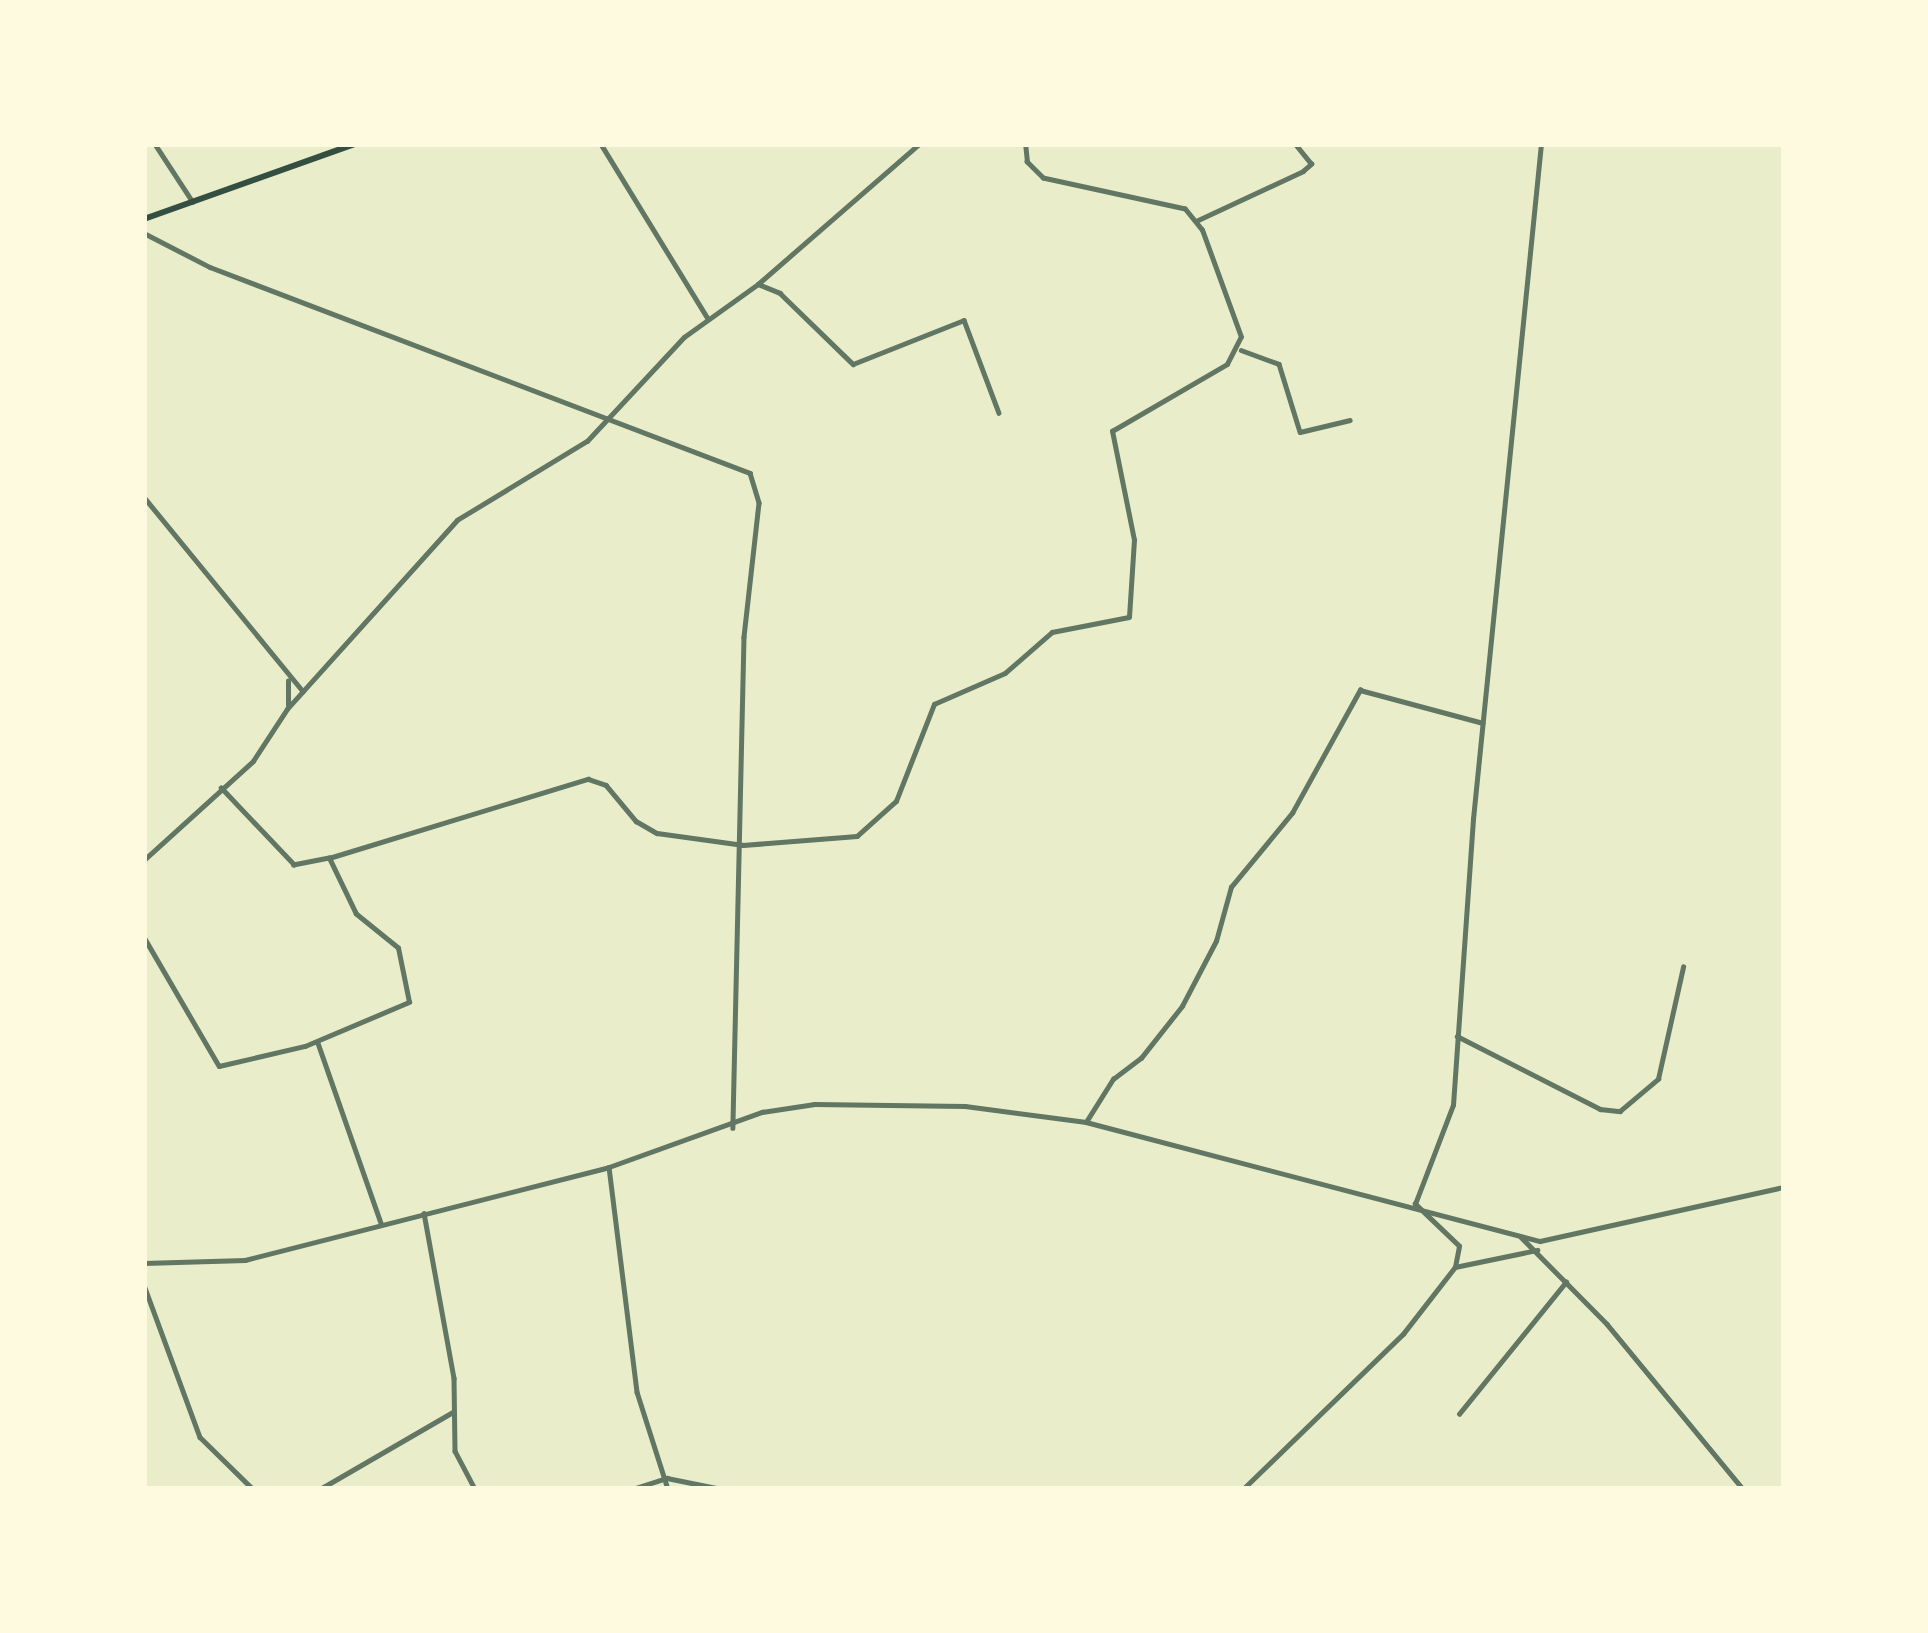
<!DOCTYPE html>
<style>
body{margin:0}
#map{position:relative;width:1928px;height:1633px;overflow:hidden;background:#e9edc9;font-family:"Playfair Display",serif}
div>[style]{position:absolute}
.minor>*{height:4.5px;margin:-2.25px;padding:0 2.25px;transform-origin:2.25px;border-radius:2.25px;background:#617663}
.tertiary>*{height:4.5px;margin:-2.25px;padding:0 2.25px;transform-origin:2.25px;border-radius:2.25px;background:#617663}
.trunk>*{height:6px;margin:-3px;padding:0 3px;transform-origin:3px;border-radius:3px;background:#344e41}
span{translate:-50% -50%;white-space:nowrap;text-align:center;line-height:1.15;-webkit-text-stroke:9px #fefae0;paint-order:stroke}
.frame{position:absolute;inset:0;border:147px solid #fefae0;pointer-events:none}
</style>
<div id="map">
<div class="minor">
<div style="left:155px;top:144px;width:69px;rotate:56.8deg"></div>
<div style="left:601px;top:144px;width:203px;rotate:58.5deg"></div>
<div style="left:1196px;top:221px;width:118px;rotate:-25deg"></div>
<div style="left:1303px;top:171px;width:11px;rotate:-41deg"></div>
<div style="left:1311px;top:164px;width:26px;rotate:-129deg"></div>
<div style="left:144px;top:233px;width:74px;rotate:27.3deg"></div>
<div style="left:210px;top:267px;width:578px;rotate:20.88deg"></div>
<div style="left:750px;top:473px;width:31px;rotate:73deg"></div>
<div style="left:759px;top:503px;width:135px;rotate:96.4deg"></div>
<div style="left:744px;top:637px;width:491px;rotate:91.3deg"></div>
<div style="left:758px;top:284px;width:24px;rotate:22deg"></div>
<div style="left:780px;top:293px;width:102px;rotate:44.2deg"></div>
<div style="left:853px;top:364px;width:119px;rotate:-21.6deg"></div>
<div style="left:964px;top:320px;width:99px;rotate:69.4deg"></div>
<div style="left:1241px;top:350px;width:40px;rotate:20.2deg"></div>
<div style="left:1279px;top:364px;width:71px;rotate:72.8deg"></div>
<div style="left:1300px;top:432px;width:51px;rotate:-13.5deg"></div>
<div style="left:144px;top:497px;width:251px;rotate:50.7deg"></div>
<div style="left:288px;top:705px;width:24px;rotate:-90deg"></div>
<div style="left:329px;top:858px;width:271px;rotate:-17deg"></div>
<div style="left:588px;top:779px;width:19px;rotate:18deg"></div>
<div style="left:606px;top:785px;width:47px;rotate:50.2deg"></div>
<div style="left:636px;top:821px;width:24px;rotate:30deg"></div>
<div style="left:657px;top:833px;width:87px;rotate:7.9deg"></div>
<div style="left:743px;top:845px;width:114px;rotate:-4.5deg"></div>
<div style="left:857px;top:836px;width:52px;rotate:-41.9deg"></div>
<div style="left:896px;top:801px;width:104px;rotate:-68.6deg"></div>
<div style="left:934px;top:704px;width:77px;rotate:-23.6deg"></div>
<div style="left:1005px;top:673px;width:62px;rotate:-41.1deg"></div>
<div style="left:1052px;top:632px;width:78px;rotate:-11deg"></div>
<div style="left:1129px;top:617px;width:77px;rotate:-86.3deg"></div>
<div style="left:1134px;top:540px;width:111px;rotate:-101.4deg"></div>
<div style="left:1112px;top:431px;width:133px;rotate:-30.2deg"></div>
<div style="left:1227px;top:364px;width:30px;rotate:-63deg"></div>
<div style="left:1241px;top:337px;width:114px;rotate:-110deg"></div>
<div style="left:1202px;top:230px;width:27px;rotate:-129deg"></div>
<div style="left:1185px;top:209px;width:145px;rotate:-167.7deg"></div>
<div style="left:1043px;top:178px;width:23px;rotate:-135deg"></div>
<div style="left:1027px;top:162px;width:18px;rotate:-96deg"></div>
<div style="left:144px;top:860px;width:147px;rotate:-42.2deg"></div>
<div style="left:253px;top:761px;width:62px;rotate:-56.8deg"></div>
<div style="left:287px;top:709px;width:254px;rotate:-48deg"></div>
<div style="left:457px;top:520px;width:152px;rotate:-31.3deg"></div>
<div style="left:587px;top:441px;width:142px;rotate:-47deg"></div>
<div style="left:684px;top:337px;width:91px;rotate:-35.6deg"></div>
<div style="left:758px;top:284px;width:213px;rotate:-41deg"></div>
<div style="left:144px;top:937px;width:149px;rotate:59.8deg"></div>
<div style="left:219px;top:1066px;width:88px;rotate:-13.1deg"></div>
<div style="left:305px;top:1046px;width:113px;rotate:-22.9deg"></div>
<div style="left:409px;top:1002px;width:55px;rotate:-101.5deg"></div>
<div style="left:398px;top:948px;width:54px;rotate:-141deg"></div>
<div style="left:356px;top:914px;width:62px;rotate:-115.7deg"></div>
<div style="left:329px;top:858px;width:36px;rotate:169deg"></div>
<div style="left:294px;top:865px;width:106px;rotate:-133.5deg"></div>
<div style="left:1457px;top:1036px;width:161px;rotate:27deg"></div>
<div style="left:1600px;top:1109px;width:20px;rotate:6deg"></div>
<div style="left:1620px;top:1111px;width:50px;rotate:-40.1deg"></div>
<div style="left:1658px;top:1079px;width:115px;rotate:-77.4deg"></div>
<div style="left:318px;top:1043px;width:191px;rotate:70.7deg"></div>
<div style="left:1086px;top:1122px;width:51px;rotate:-57.9deg"></div>
<div style="left:1113px;top:1079px;width:35px;rotate:-37deg"></div>
<div style="left:1141px;top:1058px;width:66px;rotate:-51.7deg"></div>
<div style="left:1182px;top:1006px;width:73px;rotate:-62.4deg"></div>
<div style="left:1216px;top:941px;width:56px;rotate:-74.5deg"></div>
<div style="left:1231px;top:887px;width:96px;rotate:-50.5deg"></div>
<div style="left:1292px;top:813px;width:141px;rotate:-61.1deg"></div>
<div style="left:1360px;top:690px;width:127px;rotate:15deg"></div>
<div style="left:609px;top:1167px;width:227px;rotate:82.9deg"></div>
<div style="left:637px;top:1392px;width:102px;rotate:72.3deg"></div>
<div style="left:424px;top:1213px;width:168px;rotate:79.7deg"></div>
<div style="left:454px;top:1378px;width:73px;rotate:89.2deg"></div>
<div style="left:455px;top:1451px;width:43px;rotate:62.2deg"></div>
<div style="left:1521px;top:1237px;width:122px;rotate:45.3deg"></div>
<div style="left:1607px;top:1324px;width:214px;rotate:50.5deg"></div>
<div style="left:1455px;top:1267px;width:21px;rotate:-79deg"></div>
<div style="left:1459px;top:1246px;width:61px;rotate:-136.3deg"></div>
<div style="left:1415px;top:1204px;width:106px;rotate:-69deg"></div>
<div style="left:1453px;top:1105px;width:287px;rotate:-86deg"></div>
<div style="left:1473px;top:819px;width:678px;rotate:-84.25deg"></div>
<div style="left:144px;top:1285px;width:162px;rotate:69.8deg"></div>
<div style="left:200px;top:1437px;width:74px;rotate:44.5deg"></div>
<div style="left:1459px;top:1414px;width:170px;rotate:-51deg"></div>
<div style="left:320px;top:1489px;width:154px;rotate:-30.1deg"></div>
<div style="left:633px;top:1489px;width:36px;rotate:-18deg"></div>
<div style="left:667px;top:1478px;width:55px;rotate:11.5deg"></div>
<div style="left:1243px;top:1489px;width:223px;rotate:-44.1deg"></div>
<div style="left:1403px;top:1334px;width:85px;rotate:-52.2deg"></div>
<div style="left:1455px;top:1267px;width:84px;rotate:-11.7deg"></div>
</div>
<div class="tertiary">
<div style="left:144px;top:1263px;width:101px;rotate:-1.7deg"></div>
<div style="left:245px;top:1260px;width:376px;rotate:-14.3deg"></div>
<div style="left:609px;top:1167px;width:163px;rotate:-19.8deg"></div>
<div style="left:762px;top:1112px;width:53px;rotate:-8.7deg"></div>
<div style="left:814px;top:1104px;width:151px;rotate:0.8deg"></div>
<div style="left:965px;top:1106px;width:122px;rotate:7.5deg"></div>
<div style="left:1086px;top:1122px;width:469px;rotate:14.7deg"></div>
<div style="left:1540px;top:1241px;width:250px;rotate:-12.5deg"></div>
</div>
<div class="trunk">
<div style="left:144px;top:219px;width:224px;rotate:-19.6deg"></div>
</div>
<div class="frame"></div>
</div>
